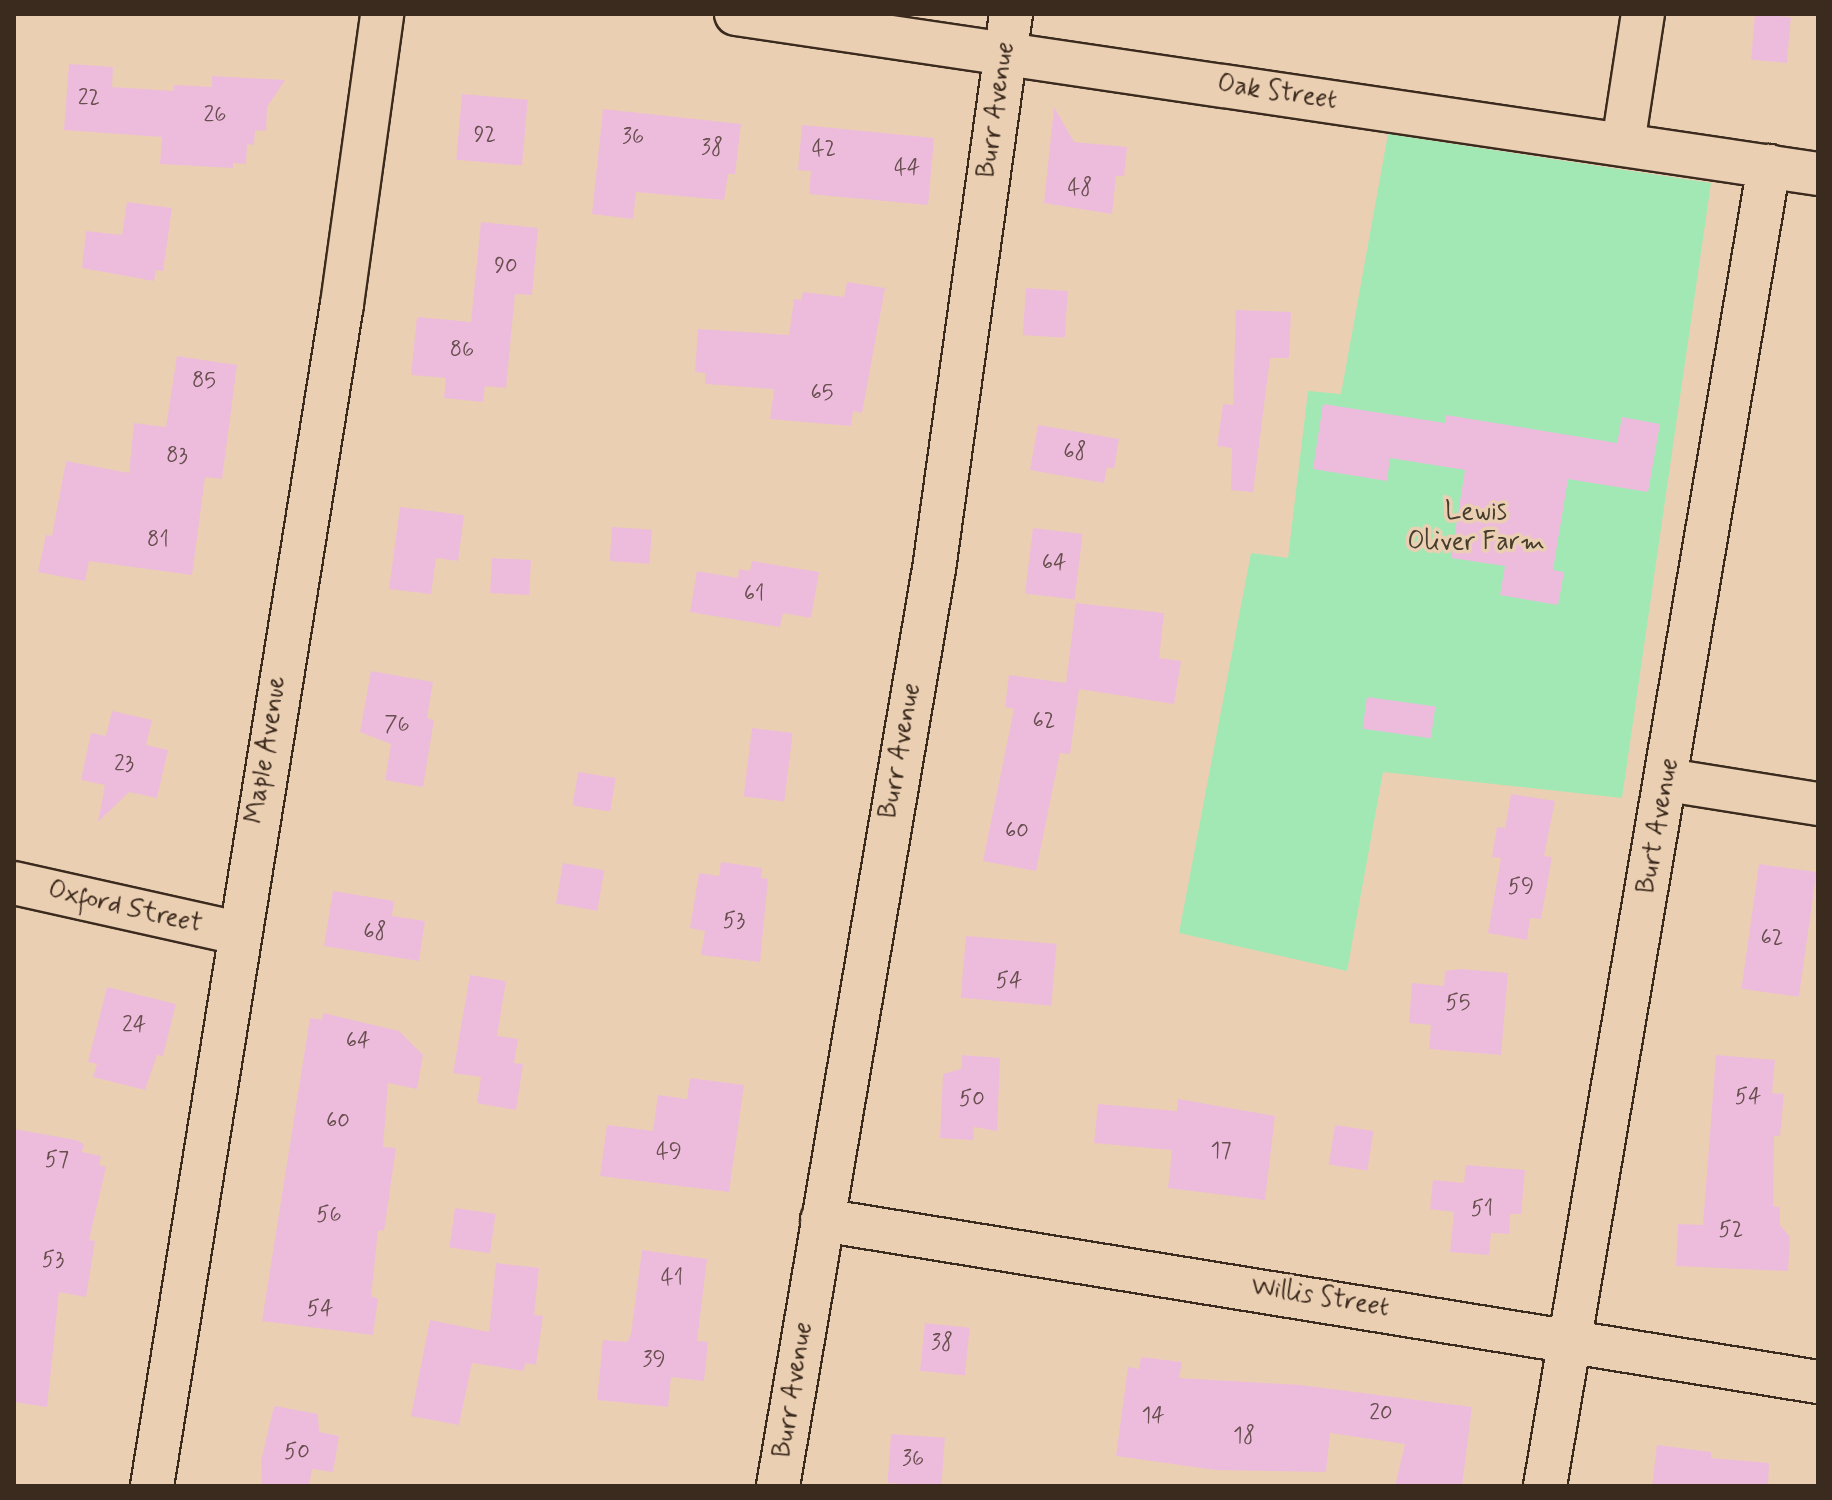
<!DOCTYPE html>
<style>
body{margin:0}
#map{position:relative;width:1832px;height:1500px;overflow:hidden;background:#ebcfb2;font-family:Mynerve,sans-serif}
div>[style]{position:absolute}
.green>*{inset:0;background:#a2e8b5}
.building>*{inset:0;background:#edbcdd;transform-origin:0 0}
.roads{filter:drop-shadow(2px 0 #3b2a1e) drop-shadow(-2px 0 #3b2a1e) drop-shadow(0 2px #3b2a1e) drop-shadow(0 -2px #3b2a1e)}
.minor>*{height:42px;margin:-21px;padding:0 21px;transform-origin:21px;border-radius:21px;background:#ebcfb2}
span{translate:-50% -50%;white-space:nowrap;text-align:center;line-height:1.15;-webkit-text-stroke:7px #ebcfb2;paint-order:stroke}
.number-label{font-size:22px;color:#684e4e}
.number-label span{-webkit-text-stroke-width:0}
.street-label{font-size:26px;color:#3b2a1e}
.park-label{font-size:26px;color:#453d2d}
.frame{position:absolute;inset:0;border:16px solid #3b2a1e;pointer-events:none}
</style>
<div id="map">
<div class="green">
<div style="clip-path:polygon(1388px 134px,1711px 183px,1622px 798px,1383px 772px,1347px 971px,1179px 933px,1251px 553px,1288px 558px,1308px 391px,1341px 394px)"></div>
</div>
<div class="building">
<div style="left:1755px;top:14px;width:36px;height:46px;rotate:5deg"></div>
<div style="clip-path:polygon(69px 64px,113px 67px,112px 87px,174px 91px,174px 85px,212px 87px,212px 76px,285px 80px,267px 107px,266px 131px,255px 130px,254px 145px,247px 144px,246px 164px,233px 163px,233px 168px,160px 164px,162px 137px,64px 130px)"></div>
<div style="left:462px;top:94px;width:66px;height:66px;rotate:5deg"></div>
<div style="clip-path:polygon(1054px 107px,1074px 142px,1127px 147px,1124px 176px,1116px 176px,1112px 214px,1044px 203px)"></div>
<div style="clip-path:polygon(603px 109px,741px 124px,735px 174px,728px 174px,724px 200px,636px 192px,633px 219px,592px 214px)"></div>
<div style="clip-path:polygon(802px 125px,934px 138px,928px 205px,809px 194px,811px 171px,798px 170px)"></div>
<div style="clip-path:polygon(127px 202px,172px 208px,163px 271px,156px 270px,154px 281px,82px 268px,86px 231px,122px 235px)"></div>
<div style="clip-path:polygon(481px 222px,538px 228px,532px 295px,515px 294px,506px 388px,485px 386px,483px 402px,444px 398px,446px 378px,411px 375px,417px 317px,471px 322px)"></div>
<div style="clip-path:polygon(847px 282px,885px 288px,862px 413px,853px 411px,851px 426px,770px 419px,774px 389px,705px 384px,705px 373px,695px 372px,698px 329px,789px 335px,794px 299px,801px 300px,803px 292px,844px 297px)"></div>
<div style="left:1026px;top:288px;width:42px;height:47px;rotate:4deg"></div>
<div style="clip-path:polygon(1236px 310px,1291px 312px,1289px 358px,1270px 358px,1253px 492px,1231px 490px,1232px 448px,1217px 446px,1223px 404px,1233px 405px)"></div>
<div style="clip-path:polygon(177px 356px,237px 365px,222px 479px,205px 477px,192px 575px,89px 561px,85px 581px,38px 572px,46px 535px,52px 536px,66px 461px,129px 473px,134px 423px,166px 427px)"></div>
<div style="clip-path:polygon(1323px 404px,1445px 423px,1446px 415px,1617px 443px,1622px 417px,1660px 424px,1648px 492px,1568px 479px,1553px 570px,1564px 572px,1558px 605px,1500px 595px,1505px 566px,1451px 558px,1465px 470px,1390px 458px,1387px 481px,1313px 469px)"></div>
<div style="clip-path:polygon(1038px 425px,1119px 439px,1114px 469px,1107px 467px,1104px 483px,1030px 470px)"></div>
<div style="clip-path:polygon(400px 507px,464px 515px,458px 561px,436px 558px,431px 594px,389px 589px)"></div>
<div style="left:612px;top:527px;width:40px;height:34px;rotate:4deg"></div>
<div style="left:1033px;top:528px;width:50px;height:66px;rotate:7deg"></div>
<div style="left:492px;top:558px;width:39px;height:35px;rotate:3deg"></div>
<div style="clip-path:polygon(752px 561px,819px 572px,811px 618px,783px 613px,780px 627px,690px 612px,697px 571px,738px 578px,739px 569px,750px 571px)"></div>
<div style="clip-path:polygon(1076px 603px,1164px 613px,1159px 658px,1181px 661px,1174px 704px,1079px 689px,1070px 754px,1060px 753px,1036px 871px,983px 861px,1014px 709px,1005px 707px,1009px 675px,1066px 683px)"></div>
<div style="clip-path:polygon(371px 671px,433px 682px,427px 718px,434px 720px,423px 787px,385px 780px,391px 744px,360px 732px)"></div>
<div style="left:1367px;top:697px;width:69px;height:32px;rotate:8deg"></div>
<div style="clip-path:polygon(112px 711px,152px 720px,146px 745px,168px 750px,157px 798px,129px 792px,98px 822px,105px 785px,81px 780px,91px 733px,106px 736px)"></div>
<div style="left:752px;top:728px;width:41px;height:69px;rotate:7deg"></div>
<div style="left:578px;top:772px;width:38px;height:34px;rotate:9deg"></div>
<div style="clip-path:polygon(1511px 794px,1555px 801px,1544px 856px,1552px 857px,1541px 919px,1530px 918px,1527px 940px,1488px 933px,1501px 858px,1492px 857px,1497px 827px,1505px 828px)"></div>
<div style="clip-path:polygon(721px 862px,762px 868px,761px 878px,768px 879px,760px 962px,701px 955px,705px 931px,690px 928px,699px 873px,719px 876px)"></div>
<div style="left:563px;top:863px;width:42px;height:41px;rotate:10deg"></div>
<div style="left:1759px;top:864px;width:58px;height:126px;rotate:8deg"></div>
<div style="clip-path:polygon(333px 891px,394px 901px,392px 916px,425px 921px,419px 961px,324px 946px)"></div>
<div style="left:966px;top:936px;width:91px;height:62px;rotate:5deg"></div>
<div style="clip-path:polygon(1460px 969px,1508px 973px,1501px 1055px,1429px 1049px,1431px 1025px,1409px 1023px,1412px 983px,1444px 986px,1445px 971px)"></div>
<div style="clip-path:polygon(470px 975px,506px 981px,497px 1036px,518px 1039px,514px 1063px,523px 1064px,516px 1110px,477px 1103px,481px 1077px,453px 1073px)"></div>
<div style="clip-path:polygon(107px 987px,176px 1004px,163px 1056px,157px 1055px,145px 1090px,93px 1077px,97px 1064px,88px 1062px)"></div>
<div style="clip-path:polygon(323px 1013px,399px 1031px,423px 1055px,417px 1089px,388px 1083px,383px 1147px,396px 1148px,384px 1231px,378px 1230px,371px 1297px,378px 1298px,373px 1335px,262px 1321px,310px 1018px,322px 1020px)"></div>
<div style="clip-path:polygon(962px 1055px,1000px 1058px,997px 1131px,974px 1127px,973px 1140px,940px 1138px,943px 1074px,961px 1069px)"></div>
<div style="clip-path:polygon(1716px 1055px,1775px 1060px,1772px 1093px,1784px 1094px,1780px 1136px,1774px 1136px,1773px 1206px,1780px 1207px,1780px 1225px,1790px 1237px,1788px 1271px,1676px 1266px,1678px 1224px,1703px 1225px)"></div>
<div style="clip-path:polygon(690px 1078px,744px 1085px,729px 1192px,600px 1176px,607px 1125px,653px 1131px,658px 1095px,687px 1099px)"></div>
<div style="clip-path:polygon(1178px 1099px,1275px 1116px,1265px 1200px,1168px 1188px,1172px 1150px,1094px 1143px,1098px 1104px,1177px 1111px)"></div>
<div style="left:1335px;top:1125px;width:39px;height:40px;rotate:9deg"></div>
<div style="clip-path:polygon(14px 1129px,76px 1140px,84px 1144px,82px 1152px,101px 1156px,99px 1165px,106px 1167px,89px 1240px,95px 1241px,86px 1297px,59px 1292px,47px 1407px,14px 1402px)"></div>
<div style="clip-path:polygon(1466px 1165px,1525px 1170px,1521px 1214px,1510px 1214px,1509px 1234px,1491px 1233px,1489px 1255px,1450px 1252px,1454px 1212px,1430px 1209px,1433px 1180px,1464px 1183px)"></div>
<div style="left:455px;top:1208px;width:41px;height:40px;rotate:8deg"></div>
<div style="clip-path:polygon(642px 1250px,707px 1259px,697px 1341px,708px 1342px,704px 1381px,671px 1377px,668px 1407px,597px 1400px,603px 1340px,627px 1342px,631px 1334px)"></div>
<div style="clip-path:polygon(496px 1263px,539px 1268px,534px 1315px,543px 1316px,536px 1365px,525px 1363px,524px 1371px,472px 1363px,459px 1425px,411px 1416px,430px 1320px,489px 1332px)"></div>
<div style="left:925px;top:1323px;width:45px;height:48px;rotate:6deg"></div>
<div style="clip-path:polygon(1141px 1357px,1182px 1362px,1179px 1378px,1300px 1385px,1472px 1407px,1462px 1486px,1395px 1486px,1405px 1444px,1330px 1433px,1326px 1472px,1216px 1470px,1116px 1456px,1128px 1367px,1139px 1369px)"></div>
<div style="clip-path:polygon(274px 1406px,318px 1414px,319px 1432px,339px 1436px,333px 1472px,312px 1469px,309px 1486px,262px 1486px,261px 1461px)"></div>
<div style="left:891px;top:1434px;width:54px;height:49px;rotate:4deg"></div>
<div style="clip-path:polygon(1657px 1445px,1711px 1452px,1711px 1458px,1769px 1463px,1768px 1486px,1652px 1486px)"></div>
</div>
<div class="roads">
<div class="minor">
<div style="left:736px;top:14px;width:1094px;rotate:8.41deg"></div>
<div style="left:1623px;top:144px;width:132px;rotate:-81.3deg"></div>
<div style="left:1668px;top:780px;width:152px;rotate:9.1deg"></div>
<div style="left:14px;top:883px;width:229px;rotate:12.6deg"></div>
<div style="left:822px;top:1220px;width:1009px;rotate:9.24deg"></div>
<div style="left:152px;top:1486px;width:1197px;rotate:-80.87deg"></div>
<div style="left:342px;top:304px;width:293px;rotate:-82.1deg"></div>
<div style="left:778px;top:1486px;width:930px;rotate:-80.35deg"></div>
<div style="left:934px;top:569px;width:560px;rotate:-82.1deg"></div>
<div style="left:1545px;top:1486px;width:1339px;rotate:-80.37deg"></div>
</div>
</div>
<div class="number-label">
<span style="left:89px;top:99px">22</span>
<span style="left:215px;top:116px">26</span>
<span style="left:485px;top:136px">92</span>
<span style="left:633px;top:138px">36</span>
<span style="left:712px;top:149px">38</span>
<span style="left:824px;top:150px">42</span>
<span style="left:907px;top:169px">44</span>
<span style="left:1080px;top:189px">48</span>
<span style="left:506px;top:267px">90</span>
<span style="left:462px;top:351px">86</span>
<span style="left:204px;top:382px">85</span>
<span style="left:822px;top:394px">65</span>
<span style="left:1075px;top:453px">68</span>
<span style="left:177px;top:457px">83</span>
<span style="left:158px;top:541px">81</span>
<span style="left:1054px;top:564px">64</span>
<span style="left:754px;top:595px">61</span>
<span style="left:1044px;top:722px">62</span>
<span style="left:397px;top:726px">76</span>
<span style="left:124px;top:765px">23</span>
<span style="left:1017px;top:832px">60</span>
<span style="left:1521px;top:888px">59</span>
<span style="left:734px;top:922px">53</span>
<span style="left:375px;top:933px">68</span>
<span style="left:1772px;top:939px">62</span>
<span style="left:1009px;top:982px">54</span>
<span style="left:1458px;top:1004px">55</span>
<span style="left:134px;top:1026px">24</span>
<span style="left:358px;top:1042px">64</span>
<span style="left:1748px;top:1098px">54</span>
<span style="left:972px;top:1100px">50</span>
<span style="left:338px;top:1122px">60</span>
<span style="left:1221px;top:1152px">17</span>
<span style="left:669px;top:1153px">49</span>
<span style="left:57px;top:1161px">57</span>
<span style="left:1482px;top:1210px">51</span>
<span style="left:329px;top:1216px">56</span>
<span style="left:1731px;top:1231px">52</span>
<span style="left:53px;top:1261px">53</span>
<span style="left:672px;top:1279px">41</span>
<span style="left:320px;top:1310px">54</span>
<span style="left:942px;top:1344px">38</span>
<span style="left:654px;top:1361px">39</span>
<span style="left:1381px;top:1414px">20</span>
<span style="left:1153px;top:1417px">14</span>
<span style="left:1244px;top:1437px">18</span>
<span style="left:297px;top:1453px">50</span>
<span style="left:913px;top:1460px">36</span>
</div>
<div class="street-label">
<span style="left:1277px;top:93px;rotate:8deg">Oak Street</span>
<span style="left:997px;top:110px;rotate:-82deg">Burr Avenue</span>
<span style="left:267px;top:750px;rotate:-81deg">Maple Avenue</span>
<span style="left:901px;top:751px;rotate:-80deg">Burr Avenue</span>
<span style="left:1659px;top:826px;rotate:-80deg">Burt Avenue</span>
<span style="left:125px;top:908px;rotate:13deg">Oxford Street</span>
<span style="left:1320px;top:1298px;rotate:9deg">Willis Street</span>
<span style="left:794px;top:1390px;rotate:-81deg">Burr Avenue</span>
</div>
<div class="park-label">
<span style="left:1476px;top:528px">Lewis<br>Oliver Farm</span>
</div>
<div class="frame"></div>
</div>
